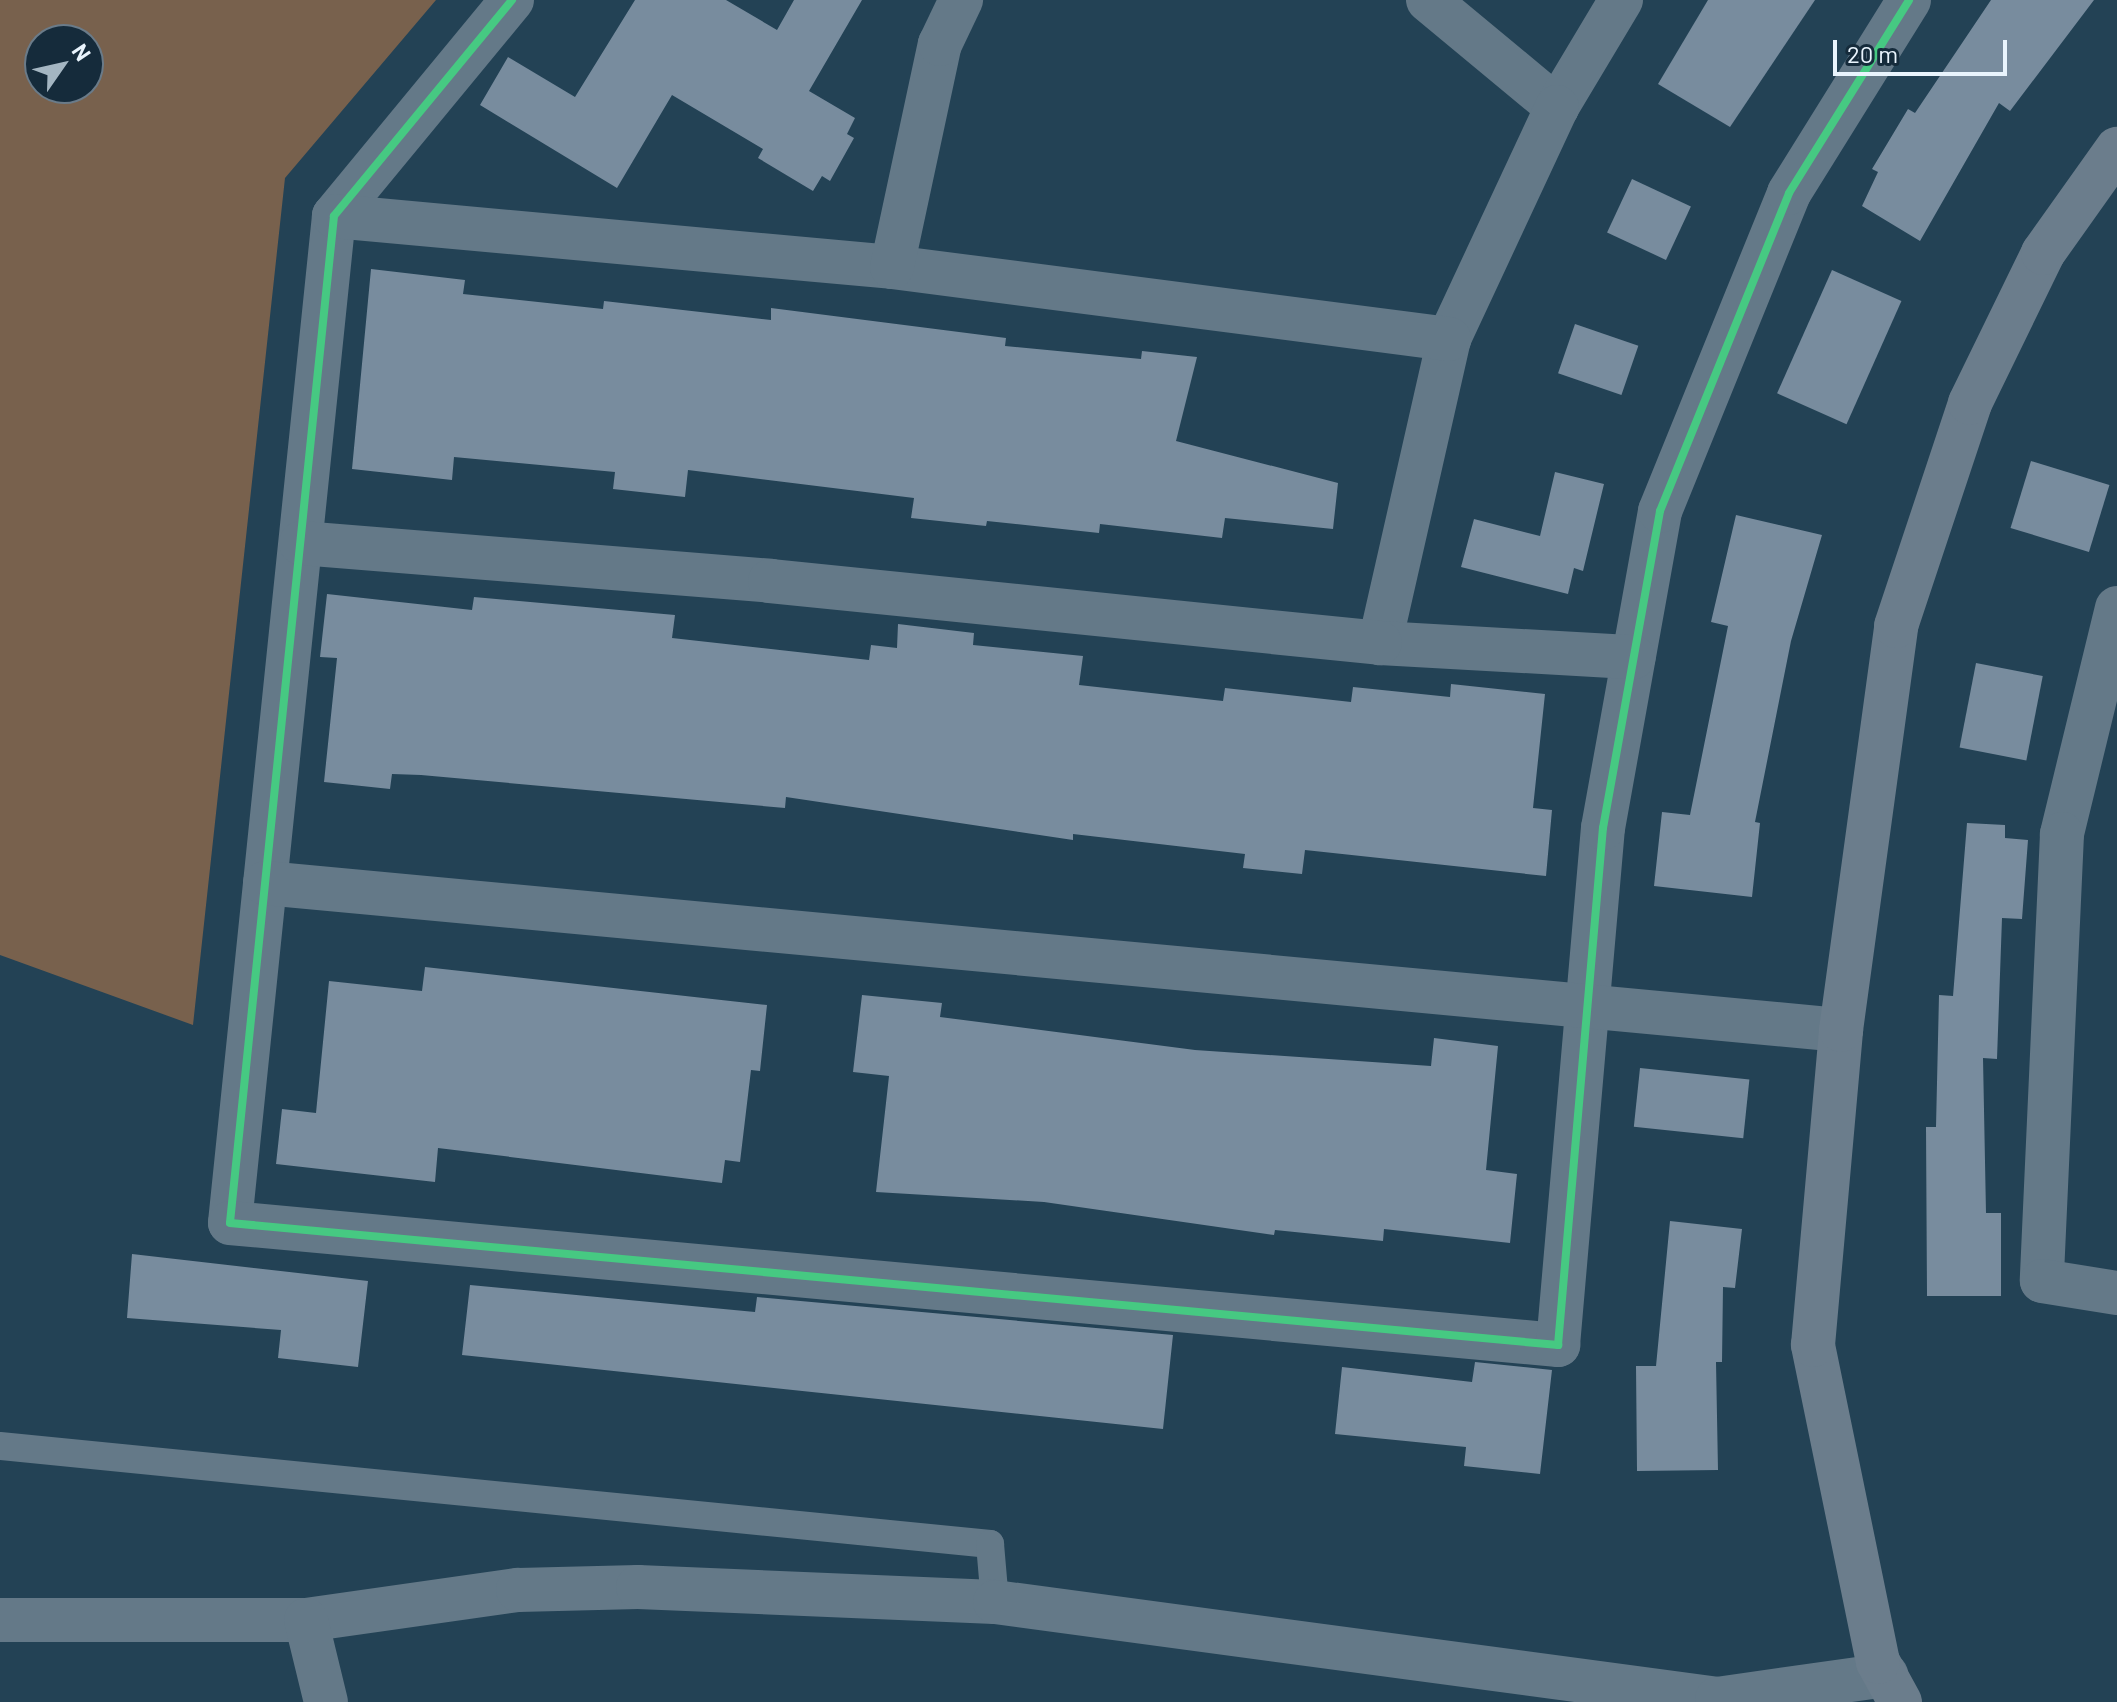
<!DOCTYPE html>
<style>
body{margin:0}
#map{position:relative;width:2117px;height:1702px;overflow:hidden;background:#234255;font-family:Barlow,sans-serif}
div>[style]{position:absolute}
.green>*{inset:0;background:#78614d}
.building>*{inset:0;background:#788c9e;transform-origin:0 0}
.lane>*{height:28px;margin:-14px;padding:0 14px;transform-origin:14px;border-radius:14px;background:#647988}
.street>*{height:44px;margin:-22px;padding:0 22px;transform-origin:22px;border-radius:22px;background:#647988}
.secondary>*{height:44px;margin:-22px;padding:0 22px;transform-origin:22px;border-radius:22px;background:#6b7d8c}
.cycleway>*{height:8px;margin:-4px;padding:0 4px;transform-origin:4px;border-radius:4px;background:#46c982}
span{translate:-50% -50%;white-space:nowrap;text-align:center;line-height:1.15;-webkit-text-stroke:8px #152b3b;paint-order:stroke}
.north{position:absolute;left:24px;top:24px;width:80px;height:80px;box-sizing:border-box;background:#152b3b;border:2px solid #6a7b89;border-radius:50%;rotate:56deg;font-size:22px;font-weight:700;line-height:32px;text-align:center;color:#e9f4fd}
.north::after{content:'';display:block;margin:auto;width:28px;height:36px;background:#a4b6c2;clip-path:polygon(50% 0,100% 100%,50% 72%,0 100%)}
.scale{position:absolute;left:1833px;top:40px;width:174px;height:36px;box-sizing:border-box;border:4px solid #e9f4fd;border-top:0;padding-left:10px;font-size:24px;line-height:28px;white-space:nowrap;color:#e9f4fd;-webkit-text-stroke:6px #152b3b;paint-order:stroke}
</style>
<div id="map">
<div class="green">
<div style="clip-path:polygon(evenodd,0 0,436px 0,285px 178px,193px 1025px,0 955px,0 0,40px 40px,88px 40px,88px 88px,40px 88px,40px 40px)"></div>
</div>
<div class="building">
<div style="clip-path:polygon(635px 0,726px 0,777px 30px,794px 0,862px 0,809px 91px,855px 118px,847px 134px,854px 138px,830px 181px,822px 176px,813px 191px,758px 158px,763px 149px,672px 95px,617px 188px,480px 105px,508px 57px,575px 97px)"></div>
<div style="clip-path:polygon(1708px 0,1815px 0,1730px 127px,1658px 84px)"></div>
<div style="clip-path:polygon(1991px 0,2094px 0,2010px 111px,1999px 103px,1920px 241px,1862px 206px,1878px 172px,1872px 169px,1908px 109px,1915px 113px)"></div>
<div style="left:1632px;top:179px;width:65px;height:59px;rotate:25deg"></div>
<div style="clip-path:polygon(371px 269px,465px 280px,463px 294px,603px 309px,604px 301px,771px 320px,771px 308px,1006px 338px,1005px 346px,1141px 359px,1142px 351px,1197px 357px,1176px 441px,1338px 483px,1333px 529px,1225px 518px,1222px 538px,1100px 524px,1099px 533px,987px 521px,986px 526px,911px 518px,914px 498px,688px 470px,685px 497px,613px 489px,615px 472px,454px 457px,452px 480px,352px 469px)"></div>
<div style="left:1832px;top:270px;width:76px;height:135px;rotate:24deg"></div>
<div style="left:1575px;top:324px;width:67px;height:52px;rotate:19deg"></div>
<div style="left:2031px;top:461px;width:82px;height:70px;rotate:17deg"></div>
<div style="clip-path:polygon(1555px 472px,1604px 484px,1583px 571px,1574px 568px,1568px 594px,1461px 567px,1474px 519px,1540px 536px)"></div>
<div style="clip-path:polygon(1736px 515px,1822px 535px,1791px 641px,1755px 822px,1760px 823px,1752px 897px,1654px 886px,1662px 812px,1690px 815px,1728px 626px,1711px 622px)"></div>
<div style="clip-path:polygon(327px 594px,472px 610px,474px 597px,675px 615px,672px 638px,869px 660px,871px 645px,897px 648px,898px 624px,974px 633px,973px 645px,1083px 656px,1079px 685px,1223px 701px,1225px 688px,1351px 702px,1353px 687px,1450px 697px,1451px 684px,1545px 694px,1533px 808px,1552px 810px,1546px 876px,1305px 850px,1302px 874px,1243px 868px,1245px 854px,1073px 834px,1073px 840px,786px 797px,785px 808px,421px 775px,392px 774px,390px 789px,324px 782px,337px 658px,320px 657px)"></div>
<div style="left:1976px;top:663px;width:68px;height:86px;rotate:11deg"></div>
<div style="clip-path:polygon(1967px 823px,2005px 825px,2005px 838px,2028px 840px,2022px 919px,2002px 918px,1997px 1059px,1983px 1058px,1986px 1213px,2001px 1213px,2001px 1296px,1927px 1296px,1926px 1127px,1936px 1127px,1939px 995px,1953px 996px)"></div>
<div style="clip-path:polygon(425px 967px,767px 1005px,760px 1071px,751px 1070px,740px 1162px,725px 1160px,722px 1183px,438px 1148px,435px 1182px,276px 1164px,282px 1109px,316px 1113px,329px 981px,422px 991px)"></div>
<div style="clip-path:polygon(862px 995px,942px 1003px,940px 1017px,1195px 1050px,1431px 1066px,1434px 1038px,1498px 1046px,1486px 1170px,1517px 1174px,1510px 1243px,1384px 1229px,1383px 1241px,1275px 1230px,1274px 1235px,1044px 1202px,876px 1192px,889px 1076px,853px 1072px)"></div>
<div style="left:1640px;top:1068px;width:110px;height:59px;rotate:6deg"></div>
<div style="clip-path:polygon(1670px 1221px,1742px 1229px,1735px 1288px,1723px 1287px,1722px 1362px,1716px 1362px,1718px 1470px,1637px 1471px,1636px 1366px,1656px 1366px)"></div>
<div style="clip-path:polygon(132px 1254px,368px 1281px,358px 1367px,278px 1358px,281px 1330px,127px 1318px)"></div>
<div style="clip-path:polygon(470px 1285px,755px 1312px,757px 1297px,1173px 1335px,1163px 1429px,462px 1355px)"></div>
<div style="clip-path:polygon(1475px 1362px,1552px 1370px,1540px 1474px,1464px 1466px,1466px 1447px,1335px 1434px,1342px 1367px,1472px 1382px)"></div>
</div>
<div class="lane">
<div style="left:0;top:1446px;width:995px;rotate:5.65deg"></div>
<div style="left:990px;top:1544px;width:58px;rotate:85.1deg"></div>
</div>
<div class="street">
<div style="left:512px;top:0;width:280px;rotate:129.5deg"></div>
<div style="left:334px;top:216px;width:1012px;rotate:95.9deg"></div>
<div style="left:230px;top:1223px;width:1334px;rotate:5.25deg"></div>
<div style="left:1558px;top:1345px;width:519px;rotate:-85.03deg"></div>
<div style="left:1603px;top:828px;width:322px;rotate:-79.8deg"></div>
<div style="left:1660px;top:511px;width:343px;rotate:-67.9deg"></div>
<div style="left:1789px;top:193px;width:227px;rotate:-58.1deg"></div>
<div style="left:1428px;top:0;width:168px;rotate:39.7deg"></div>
<div style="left:1621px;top:0;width:125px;rotate:120.9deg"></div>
<div style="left:1557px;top:107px;width:256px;rotate:115deg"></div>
<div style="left:1449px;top:339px;width:312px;rotate:102.8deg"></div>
<div style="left:1380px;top:643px;width:254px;rotate:3.2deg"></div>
<div style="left:334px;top:216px;width:560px;rotate:5.22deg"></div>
<div style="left:892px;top:267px;width:562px;rotate:7.37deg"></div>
<div style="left:892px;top:267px;width:228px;rotate:-77.9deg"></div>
<div style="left:940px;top:44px;width:49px;rotate:-64.5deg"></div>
<div style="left:301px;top:543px;width:471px;rotate:4.6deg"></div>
<div style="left:770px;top:581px;width:613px;rotate:5.8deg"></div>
<div style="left:2117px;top:608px;width:233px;rotate:103.7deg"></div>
<div style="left:2062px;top:834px;width:447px;rotate:92.6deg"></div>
<div style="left:2042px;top:1281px;width:76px;rotate:9.1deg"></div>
<div style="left:265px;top:883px;width:1583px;rotate:5.33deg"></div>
<div style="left:0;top:1620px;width:306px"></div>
<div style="left:306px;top:1620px;width:214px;rotate:-8.1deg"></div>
<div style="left:518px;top:1590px;width:120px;rotate:-1.4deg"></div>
<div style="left:638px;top:1587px;width:357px;rotate:2.4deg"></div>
<div style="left:995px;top:1602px;width:728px;rotate:7.65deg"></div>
<div style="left:1717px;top:1699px;width:171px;rotate:-8.1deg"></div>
<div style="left:306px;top:1620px;width:84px;rotate:76.3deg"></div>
</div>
<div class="secondary">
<div style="left:1900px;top:1702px;width:46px;rotate:-118.8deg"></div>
<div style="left:1878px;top:1662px;width:324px;rotate:-101.6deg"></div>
<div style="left:1813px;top:1345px;width:316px;rotate:-84.9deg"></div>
<div style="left:1841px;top:1030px;width:408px;rotate:-82.2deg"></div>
<div style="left:1896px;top:626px;width:235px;rotate:-71.6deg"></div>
<div style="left:1970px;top:403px;width:167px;rotate:-64deg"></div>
<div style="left:2043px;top:253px;width:128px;rotate:-54.6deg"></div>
</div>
<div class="cycleway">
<div style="left:512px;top:0;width:280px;rotate:129.5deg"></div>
<div style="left:334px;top:216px;width:1012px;rotate:95.9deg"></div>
<div style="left:230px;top:1223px;width:1334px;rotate:5.25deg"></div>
<div style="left:1558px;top:1345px;width:519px;rotate:-85.03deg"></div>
<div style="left:1603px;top:828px;width:322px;rotate:-79.8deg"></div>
<div style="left:1660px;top:511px;width:343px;rotate:-67.9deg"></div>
<div style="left:1789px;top:193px;width:227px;rotate:-58.1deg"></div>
</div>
<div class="north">N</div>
<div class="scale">20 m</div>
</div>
